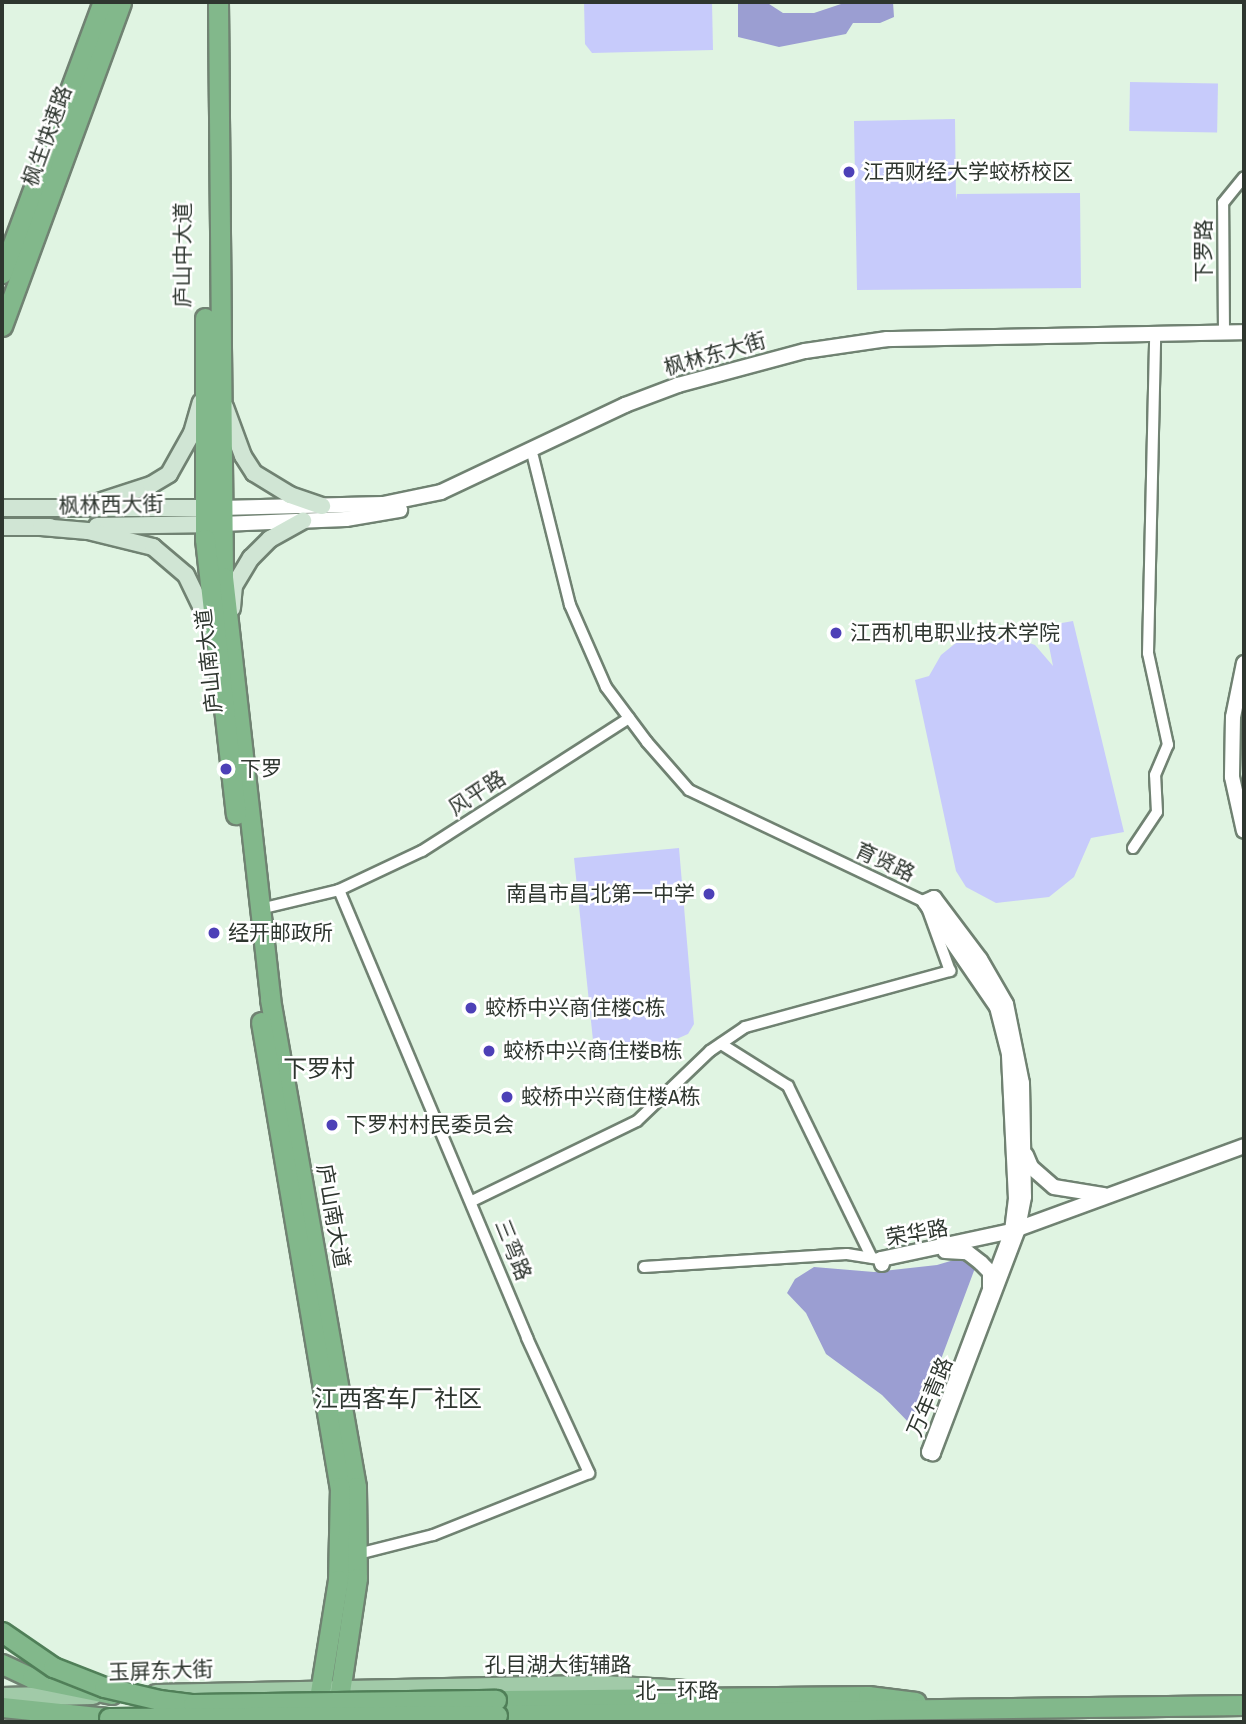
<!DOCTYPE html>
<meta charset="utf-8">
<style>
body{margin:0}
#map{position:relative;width:1246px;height:1724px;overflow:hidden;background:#e0f4e2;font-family:"Archivo Narrow","Noto Sans SC",sans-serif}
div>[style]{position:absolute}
.green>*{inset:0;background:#c7cbfb;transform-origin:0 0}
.water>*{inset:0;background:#9b9ed2}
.roads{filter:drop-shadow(2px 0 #708272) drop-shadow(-2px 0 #708272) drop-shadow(0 2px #708272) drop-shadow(0 -2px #708272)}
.minor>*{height:10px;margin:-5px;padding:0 5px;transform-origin:5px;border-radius:5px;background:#fff}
.tertiary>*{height:14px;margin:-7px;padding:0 7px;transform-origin:7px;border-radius:7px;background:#fff}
.secondary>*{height:16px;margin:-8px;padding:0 8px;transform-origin:8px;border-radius:8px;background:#d0e5d4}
.primary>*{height:18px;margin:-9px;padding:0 9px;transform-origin:9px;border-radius:9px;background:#a1caa8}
.trunk>*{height:19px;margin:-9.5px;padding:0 9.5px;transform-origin:9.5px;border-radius:9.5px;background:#82b88b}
.bridges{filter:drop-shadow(2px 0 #507f58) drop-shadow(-2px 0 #507f58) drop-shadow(0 2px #507f58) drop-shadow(0 -2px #507f58)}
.trunk-bridge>*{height:19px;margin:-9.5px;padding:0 9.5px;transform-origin:9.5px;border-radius:9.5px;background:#82b88b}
.dots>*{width:19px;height:19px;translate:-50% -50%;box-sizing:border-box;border:4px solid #fff;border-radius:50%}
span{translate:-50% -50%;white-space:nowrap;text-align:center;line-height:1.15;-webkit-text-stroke:5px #fff;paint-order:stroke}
.street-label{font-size:21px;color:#2e362f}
.poi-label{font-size:21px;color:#2e362f}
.left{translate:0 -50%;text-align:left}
.right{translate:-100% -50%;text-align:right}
.quarter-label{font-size:24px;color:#2e362f}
.frame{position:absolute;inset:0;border:4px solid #2e362f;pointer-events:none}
</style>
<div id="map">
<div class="green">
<div style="clip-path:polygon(584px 2px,712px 2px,713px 50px,592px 53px,585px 44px)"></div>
<div style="left:1130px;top:82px;width:88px;height:49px;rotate:1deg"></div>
<div style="clip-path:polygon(955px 119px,956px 200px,957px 194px,1080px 193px,1081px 288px,857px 290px,854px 121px)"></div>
<div style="clip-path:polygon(1073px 621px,1124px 832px,1091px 838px,1074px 877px,1049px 897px,996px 903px,966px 887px,956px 871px,915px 680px,929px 676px,941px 655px,962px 638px,986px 634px,1007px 635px,1035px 645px,1053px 666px,1045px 626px)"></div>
<div style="clip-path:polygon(679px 848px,694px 1024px,688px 1034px,626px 1061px,594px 1050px,574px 858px)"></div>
</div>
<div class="water">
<div style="clip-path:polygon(738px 2px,766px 2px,783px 13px,814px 13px,847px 2px,893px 2px,894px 17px,880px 23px,853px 23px,846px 34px,779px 47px,738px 37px)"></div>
<div style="clip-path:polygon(981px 1252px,915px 1429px,882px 1395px,826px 1354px,806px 1313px,787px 1293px,795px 1279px,814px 1267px,874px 1272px,937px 1265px)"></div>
</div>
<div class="roads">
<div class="minor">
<div style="left:1224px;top:332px;width:129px;rotate:-90.4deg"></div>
<div style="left:1223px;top:203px;width:33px;rotate:-51deg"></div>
<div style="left:1133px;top:848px;width:43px;rotate:-56.3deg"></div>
<div style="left:1157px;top:812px;width:37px;rotate:-93deg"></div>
<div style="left:1155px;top:775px;width:33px;rotate:-67deg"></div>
<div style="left:1168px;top:745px;width:94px;rotate:-102.3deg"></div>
<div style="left:1148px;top:653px;width:313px;rotate:-88.7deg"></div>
<div style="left:339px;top:890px;width:92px;rotate:-25.2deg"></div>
<div style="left:422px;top:851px;width:246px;rotate:-32.7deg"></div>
<div style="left:260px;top:909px;width:81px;rotate:-13.5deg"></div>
<div style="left:339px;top:890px;width:486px;rotate:67.2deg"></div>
<div style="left:527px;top:1338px;width:149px;rotate:65.3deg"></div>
<div style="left:589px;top:1473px;width:168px;rotate:158.3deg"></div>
<div style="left:433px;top:1535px;width:77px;rotate:165.8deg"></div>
<div style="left:721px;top:1044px;width:79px;rotate:32.1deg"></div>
<div style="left:788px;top:1086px;width:191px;rotate:64deg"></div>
<div style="left:472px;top:1201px;width:183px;rotate:-25.9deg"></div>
<div style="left:637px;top:1121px;width:101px;rotate:-43.8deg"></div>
<div style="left:710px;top:1051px;width:42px;rotate:-34.4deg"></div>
<div style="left:745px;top:1027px;width:213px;rotate:-15.3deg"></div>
<div style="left:950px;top:971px;width:73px;rotate:-109.9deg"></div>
<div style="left:925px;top:902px;width:261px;rotate:-154.6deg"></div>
<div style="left:689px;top:790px;width:64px;rotate:-131.2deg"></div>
<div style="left:647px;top:742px;width:69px;rotate:-126.7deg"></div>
<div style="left:606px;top:687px;width:90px;rotate:-113.7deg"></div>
<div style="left:570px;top:605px;width:153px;rotate:-104deg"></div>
<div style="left:644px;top:1267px;width:203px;rotate:-3.7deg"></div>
<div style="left:847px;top:1254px;width:31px;rotate:9deg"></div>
</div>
<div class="tertiary">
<div style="left:220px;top:508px;width:163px;rotate:-1.4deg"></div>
<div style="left:383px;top:504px;width:59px;rotate:-11.7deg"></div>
<div style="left:441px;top:492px;width:204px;rotate:-25.3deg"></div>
<div style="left:625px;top:405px;width:57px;rotate:-20.7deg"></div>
<div style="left:678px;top:385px;width:131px;rotate:-15deg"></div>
<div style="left:805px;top:351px;width:83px;rotate:-8.3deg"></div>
<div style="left:887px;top:339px;width:357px;rotate:-1.1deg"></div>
<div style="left:221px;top:524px;width:125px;rotate:-2.3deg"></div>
<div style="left:346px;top:519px;width:55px;rotate:-9.5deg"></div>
<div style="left:1244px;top:663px;width:55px;rotate:101.5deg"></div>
<div style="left:1233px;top:717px;width:60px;rotate:91deg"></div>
<div style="left:1232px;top:777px;width:55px;rotate:77.5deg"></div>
<div style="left:934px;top:898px;width:76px;rotate:53deg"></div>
<div style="left:980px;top:959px;width:52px;rotate:60deg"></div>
<div style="left:1006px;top:1004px;width:81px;rotate:78.6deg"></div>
<div style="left:1022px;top:1083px;width:114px;rotate:89deg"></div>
<div style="left:1024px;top:1197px;width:33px;rotate:101deg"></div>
<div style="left:1018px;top:1229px;width:240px;rotate:110.8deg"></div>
<div style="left:933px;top:1453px;width:4px;rotate:-166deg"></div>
<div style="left:929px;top:1452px;width:236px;rotate:-69.4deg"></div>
<div style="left:1012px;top:1231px;width:32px;rotate:-83deg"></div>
<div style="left:1016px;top:1199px;width:145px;rotate:-92.8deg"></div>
<div style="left:1009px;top:1054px;width:49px;rotate:-104.3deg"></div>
<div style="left:997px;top:1007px;width:127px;rotate:-124.4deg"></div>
<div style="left:925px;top:902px;width:10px;rotate:-24deg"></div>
<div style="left:1026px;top:1155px;width:13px;rotate:67deg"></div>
<div style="left:1031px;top:1167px;width:30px;rotate:41deg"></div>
<div style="left:1054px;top:1187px;width:51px;rotate:9.1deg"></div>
<div style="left:945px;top:1251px;width:22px;rotate:3deg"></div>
<div style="left:967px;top:1252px;width:18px;rotate:38deg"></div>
<div style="left:981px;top:1263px;width:13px;rotate:45deg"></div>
<div style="left:990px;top:1272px;width:15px;rotate:90deg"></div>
<div style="left:882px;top:1264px;width:5px;rotate:-101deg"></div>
<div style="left:881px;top:1259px;width:134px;rotate:-12.1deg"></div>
<div style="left:1012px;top:1231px;width:247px;rotate:-20.1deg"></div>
</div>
<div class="secondary">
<div style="left:225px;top:407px;width:52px;rotate:69.8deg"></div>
<div style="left:243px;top:456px;width:20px;rotate:57deg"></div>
<div style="left:254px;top:473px;width:42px;rotate:31.4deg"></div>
<div style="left:290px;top:495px;width:34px;rotate:19deg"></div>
<div style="left:95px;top:503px;width:59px;rotate:-17.8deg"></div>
<div style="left:151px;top:485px;width:21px;rotate:-31deg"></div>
<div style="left:169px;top:474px;width:47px;rotate:-60.7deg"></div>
<div style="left:192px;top:433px;width:32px;rotate:-74deg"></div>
<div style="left:2px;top:508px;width:215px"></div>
<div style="left:97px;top:526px;width:118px;rotate:-1deg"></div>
<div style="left:2px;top:527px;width:48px"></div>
<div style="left:41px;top:527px;width:47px;rotate:4.9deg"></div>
<div style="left:88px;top:531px;width:67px;rotate:13.8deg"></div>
<div style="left:153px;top:547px;width:43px;rotate:40.3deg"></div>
<div style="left:186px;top:575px;width:60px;rotate:64.3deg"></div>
<div style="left:232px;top:608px;width:22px;rotate:-85deg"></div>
<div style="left:234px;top:586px;width:33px;rotate:-59deg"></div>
<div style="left:251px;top:558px;width:27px;rotate:-45deg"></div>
<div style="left:270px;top:539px;width:38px;rotate:-29deg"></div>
</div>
<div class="primary">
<div style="left:156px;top:1694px;width:447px;rotate:-1.2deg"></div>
<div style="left:603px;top:1685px;width:82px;rotate:3.5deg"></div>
<div style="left:2px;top:1697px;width:91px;rotate:-1.3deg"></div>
</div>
<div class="trunk">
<div style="left:218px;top:2px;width:575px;rotate:89.5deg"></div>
<div style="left:223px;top:577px;width:425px;rotate:83.6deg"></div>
<div style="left:270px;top:999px;width:496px;rotate:80deg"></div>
<div style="left:356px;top:1487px;width:91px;rotate:89.4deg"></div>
<div style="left:357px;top:1578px;width:142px;rotate:98.5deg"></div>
<div style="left:2px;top:273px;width:289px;rotate:-69.6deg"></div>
<div style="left:205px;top:318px;width:221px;rotate:90deg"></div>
<div style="left:205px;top:539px;width:277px;rotate:83.6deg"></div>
<div style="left:2px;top:326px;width:345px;rotate:-69.8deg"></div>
<div style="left:261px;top:1022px;width:472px;rotate:80.4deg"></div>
<div style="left:340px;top:1487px;width:93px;rotate:91.2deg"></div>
<div style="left:338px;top:1580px;width:140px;rotate:99.1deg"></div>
<div style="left:2px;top:1664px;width:33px;rotate:25deg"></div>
<div style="left:32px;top:1678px;width:81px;rotate:11.4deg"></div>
<div style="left:496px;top:1700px;width:372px;rotate:-0.6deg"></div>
<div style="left:868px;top:1696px;width:48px;rotate:7.1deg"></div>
<div style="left:2px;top:1707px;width:108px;rotate:5.9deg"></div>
<div style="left:497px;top:1715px;width:747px;rotate:-0.77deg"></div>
</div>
</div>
<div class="bridges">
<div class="trunk-bridge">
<div style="left:2px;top:1632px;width:62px;rotate:34.5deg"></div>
<div style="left:53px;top:1667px;width:55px;rotate:21.4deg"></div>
<div style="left:104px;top:1687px;width:57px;rotate:13.3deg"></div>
<div style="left:159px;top:1700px;width:34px;rotate:7deg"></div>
<div style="left:193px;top:1704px;width:303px;rotate:-0.8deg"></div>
<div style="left:109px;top:1718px;width:388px;rotate:-0.4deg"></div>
</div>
</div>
<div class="dots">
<div style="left:849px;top:172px;background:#4d40b7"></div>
<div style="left:836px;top:633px;background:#4d40b7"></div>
<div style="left:226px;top:769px;background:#4d40b7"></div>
<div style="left:709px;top:894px;background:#4d40b7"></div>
<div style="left:214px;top:933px;background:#4d40b7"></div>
<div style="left:471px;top:1008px;background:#4d40b7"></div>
<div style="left:489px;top:1051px;background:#4d40b7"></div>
<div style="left:507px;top:1097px;background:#4d40b7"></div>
<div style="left:332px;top:1125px;background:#4d40b7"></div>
</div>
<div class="street-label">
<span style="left:47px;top:136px;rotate:-70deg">枫生快速路</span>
<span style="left:1204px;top:251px;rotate:-90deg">下罗路</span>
<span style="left:183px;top:255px;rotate:-90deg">庐山中大道</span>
<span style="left:715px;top:354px;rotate:-16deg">枫林东大街</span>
<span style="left:111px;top:505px;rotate:-1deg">枫林西大街</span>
<span style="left:209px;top:661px;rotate:-96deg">庐山南大道</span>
<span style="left:477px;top:793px;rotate:-33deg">风平路</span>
<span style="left:885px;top:862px;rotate:25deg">育贤路</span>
<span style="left:333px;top:1216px;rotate:80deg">庐山南大道</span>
<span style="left:917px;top:1233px;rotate:-10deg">荣华路</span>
<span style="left:513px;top:1250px;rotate:68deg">三弯路</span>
<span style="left:930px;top:1397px;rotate:-67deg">万年青路</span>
<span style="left:558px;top:1665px">孔目湖大街辅路</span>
<span style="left:161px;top:1671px;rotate:-2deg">玉屏东大街</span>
<span style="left:677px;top:1691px">北一环路</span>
</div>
<div class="poi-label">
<span class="left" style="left:863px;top:172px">江西财经大学蛟桥校区</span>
<span class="left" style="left:850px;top:633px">江西机电职业技术学院</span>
<span class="left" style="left:240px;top:769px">下罗</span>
<span class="right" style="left:695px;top:894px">南昌市昌北第一中学</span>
<span class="left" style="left:228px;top:933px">经开邮政所</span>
<span class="left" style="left:485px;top:1008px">蛟桥中兴商住楼C栋</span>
<span class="left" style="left:503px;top:1051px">蛟桥中兴商住楼B栋</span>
<span class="left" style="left:521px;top:1097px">蛟桥中兴商住楼A栋</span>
<span class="left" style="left:346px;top:1125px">下罗村村民委员会</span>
</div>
<div class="quarter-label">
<span style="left:319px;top:1069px">下罗村</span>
<span style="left:398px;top:1399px">江西客车厂社区</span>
</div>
<div class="frame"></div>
</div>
